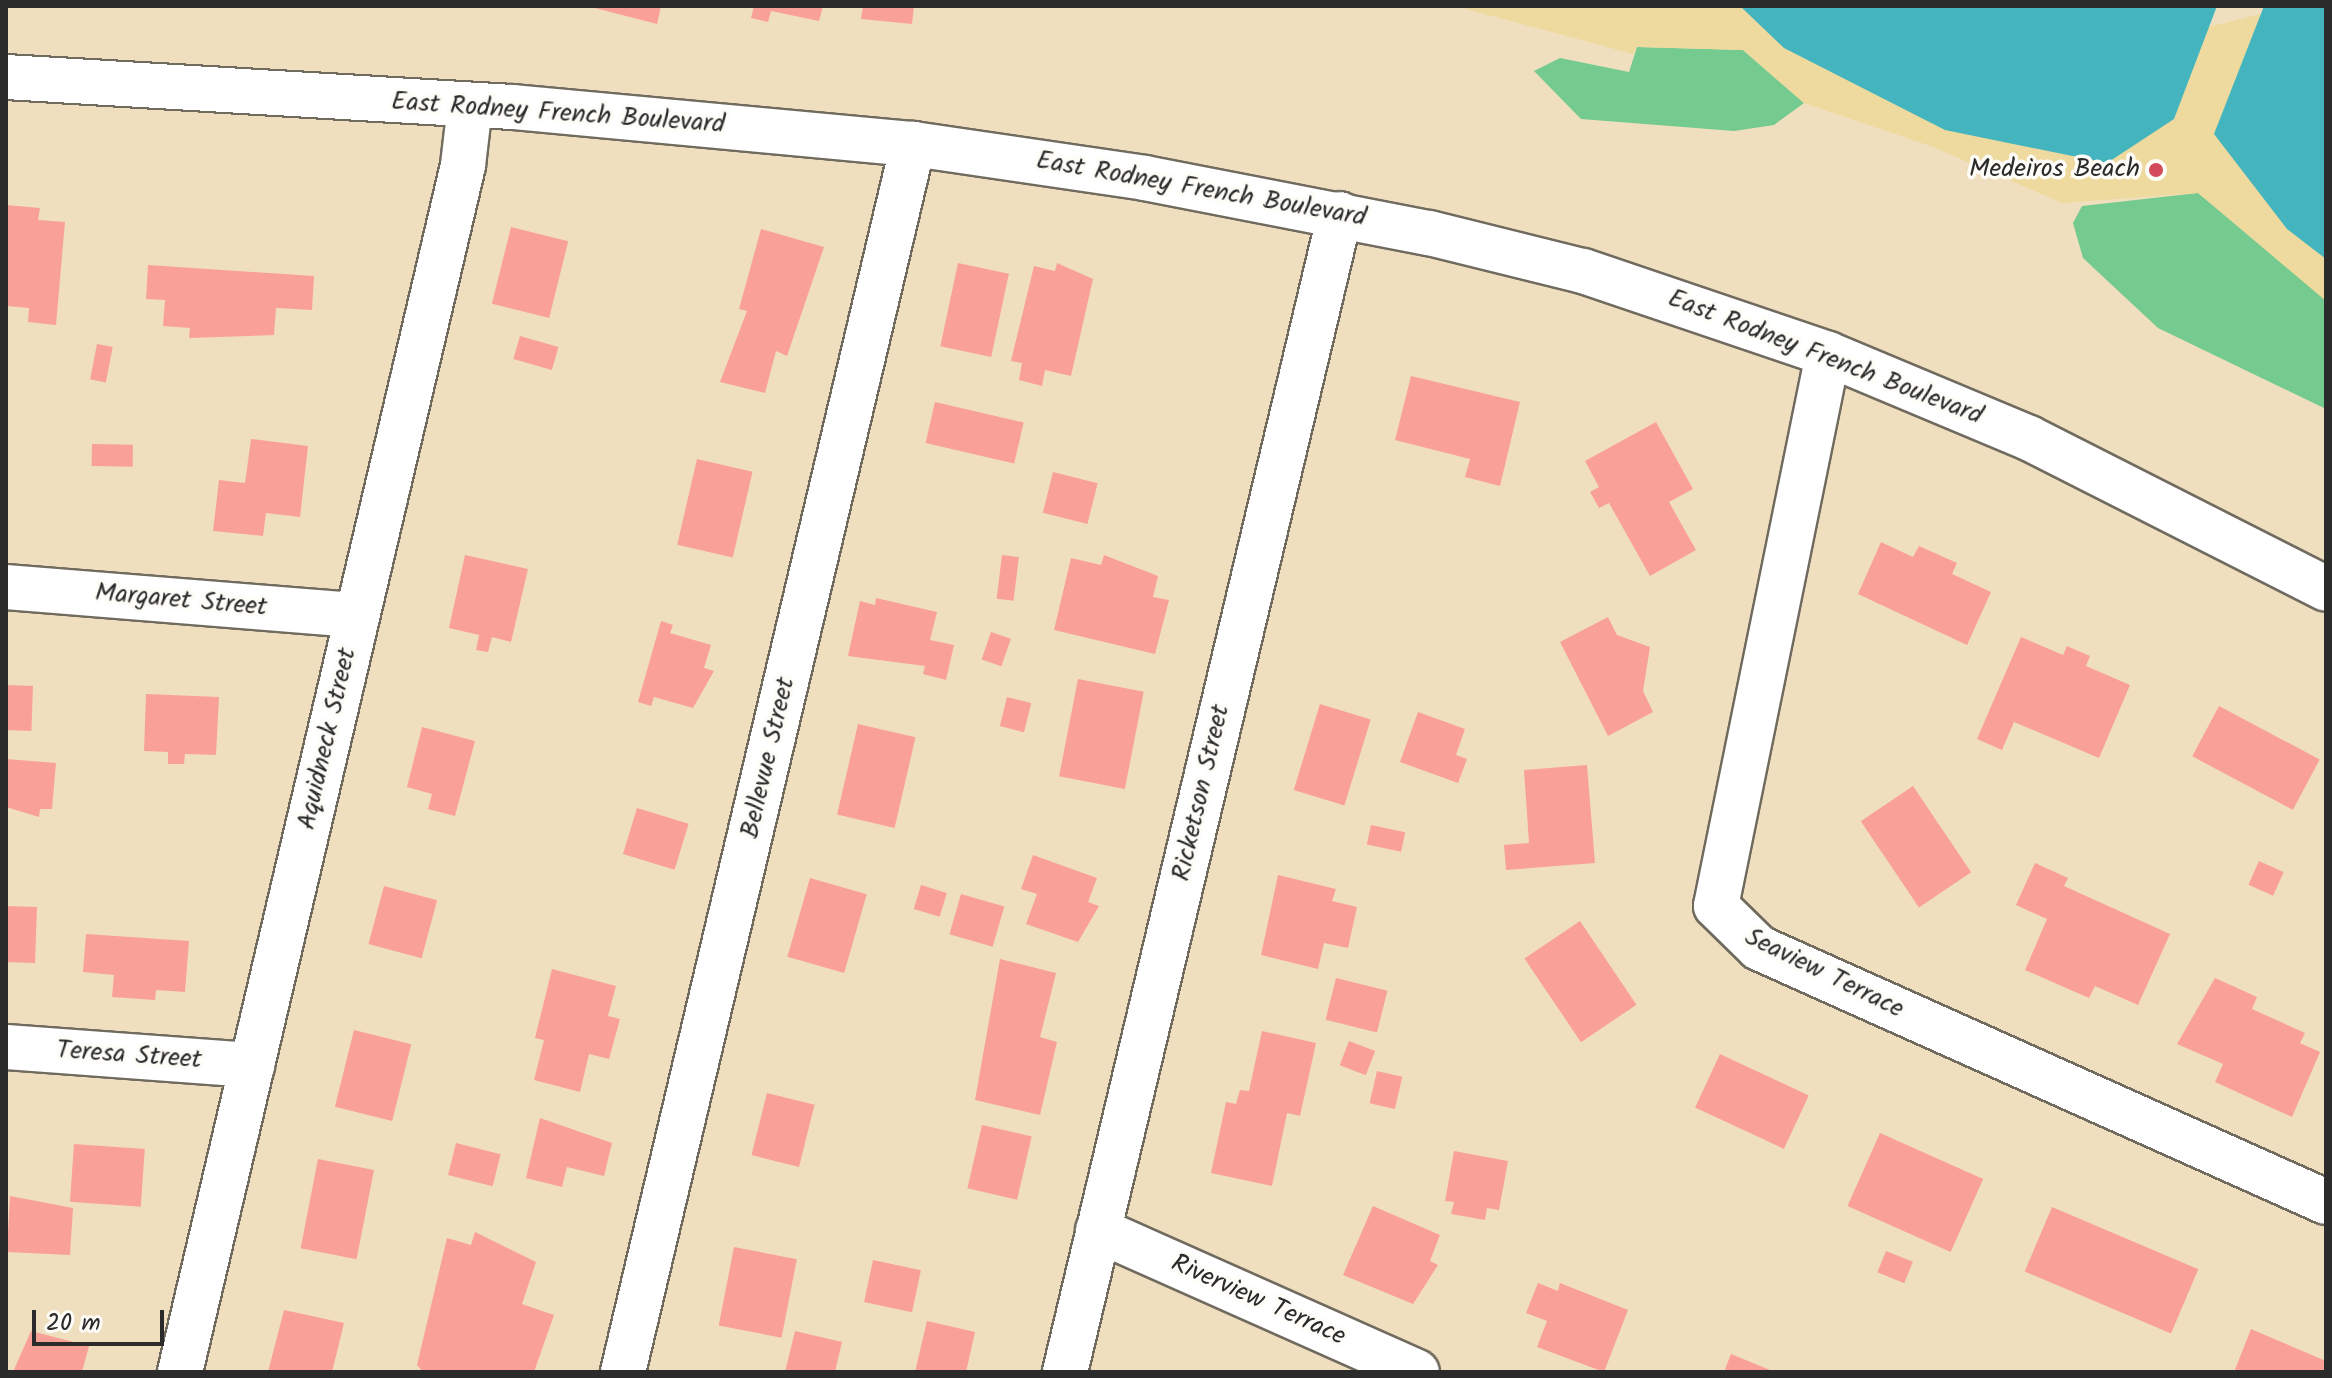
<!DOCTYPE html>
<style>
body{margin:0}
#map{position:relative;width:2332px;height:1378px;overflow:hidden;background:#efdfbf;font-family:Kalam,sans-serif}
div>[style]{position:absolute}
.green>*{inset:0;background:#74ca8f}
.sand>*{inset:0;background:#eeda9e}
.water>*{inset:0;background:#44b4be}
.building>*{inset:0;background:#faa197;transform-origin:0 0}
.roads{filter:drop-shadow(2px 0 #706a5f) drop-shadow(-2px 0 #706a5f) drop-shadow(0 2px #706a5f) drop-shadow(0 -2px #706a5f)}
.minor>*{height:44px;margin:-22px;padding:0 22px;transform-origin:22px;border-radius:22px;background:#fff}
.major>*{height:44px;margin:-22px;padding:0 22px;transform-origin:22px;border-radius:22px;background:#fff}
.dots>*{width:22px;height:22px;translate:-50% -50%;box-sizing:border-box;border:4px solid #fdfcf7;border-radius:50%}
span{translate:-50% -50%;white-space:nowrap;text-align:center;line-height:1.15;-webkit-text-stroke:7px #fdfcf7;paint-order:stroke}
.street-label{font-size:26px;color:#2b2b2b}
.poi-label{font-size:26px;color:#2b2b2b}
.right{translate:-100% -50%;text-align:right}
.frame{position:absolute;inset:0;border:8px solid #2b2b2b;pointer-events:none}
.scale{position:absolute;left:32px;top:1310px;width:132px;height:36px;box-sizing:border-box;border:4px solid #2b2b2b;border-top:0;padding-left:10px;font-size:24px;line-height:28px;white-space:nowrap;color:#2b2b2b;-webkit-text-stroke:6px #fdfcf7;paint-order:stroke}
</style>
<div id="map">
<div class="green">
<div style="clip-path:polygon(1637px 47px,1743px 50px,1804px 103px,1774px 125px,1734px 131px,1581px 119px,1534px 71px,1560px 58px,1629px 72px)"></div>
<div style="clip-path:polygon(2198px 193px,2326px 296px,2326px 409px,2158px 328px,2083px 258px,2073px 223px,2082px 206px)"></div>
</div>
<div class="sand">
<div style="clip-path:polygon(1455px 6px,1950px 6px,2172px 36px,2261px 14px,2326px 92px,2326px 301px,2198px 193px,2062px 203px,1933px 147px,1804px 103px,1743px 50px,1637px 47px,1633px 54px)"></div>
</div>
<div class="water">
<div style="clip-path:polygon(1740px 6px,2217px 6px,2174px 119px,2107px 163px,1945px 130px,1784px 48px)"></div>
<div style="clip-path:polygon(2264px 6px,2326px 6px,2326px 259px,2287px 229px,2214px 134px)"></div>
</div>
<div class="building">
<div style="clip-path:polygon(587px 6px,661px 6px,657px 24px)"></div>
<div style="clip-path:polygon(754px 6px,823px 6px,819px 21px,771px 11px,768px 22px,751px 18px)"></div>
<div style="clip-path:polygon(863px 6px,914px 6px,912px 24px,861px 19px)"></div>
<div style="clip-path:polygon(6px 205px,40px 208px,38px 220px,65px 222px,56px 325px,28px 322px,29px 308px,6px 306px)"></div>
<div style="left:511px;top:227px;width:59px;height:79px;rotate:14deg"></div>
<div style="clip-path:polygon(761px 229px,824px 247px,787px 356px,776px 351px,765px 393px,720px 382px,747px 311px,739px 309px)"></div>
<div style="left:958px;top:263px;width:52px;height:85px;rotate:12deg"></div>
<div style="clip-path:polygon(1057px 263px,1093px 279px,1071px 376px,1045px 370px,1042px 386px,1019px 380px,1022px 363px,1011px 361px,1034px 266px,1055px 271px)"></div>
<div style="clip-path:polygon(148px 265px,314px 276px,312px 310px,276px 308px,274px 335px,189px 338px,190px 328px,163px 326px,165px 300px,146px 299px)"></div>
<div style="left:520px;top:336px;width:40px;height:24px;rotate:16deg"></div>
<div style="left:97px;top:344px;width:16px;height:36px;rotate:11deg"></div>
<div style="clip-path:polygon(1411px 376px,1520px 402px,1500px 486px,1465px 477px,1470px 459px,1395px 440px)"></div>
<div style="left:935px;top:402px;width:91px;height:42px;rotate:13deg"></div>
<div style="clip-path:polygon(1656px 422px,1693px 489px,1669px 502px,1696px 550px,1650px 576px,1609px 503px,1599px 508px,1590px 492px,1599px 487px,1585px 461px)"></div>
<div style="clip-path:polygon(251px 439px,308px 446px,300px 517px,266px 513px,263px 536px,213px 531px,219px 480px,245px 483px)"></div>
<div style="left:92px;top:444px;width:41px;height:22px;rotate:1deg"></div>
<div style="left:697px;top:459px;width:57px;height:88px;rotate:13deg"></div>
<div style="left:1053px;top:472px;width:46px;height:42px;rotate:14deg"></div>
<div style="clip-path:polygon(1881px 542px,1913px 557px,1919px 546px,1957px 563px,1952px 574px,1991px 592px,1967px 645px,1858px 594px)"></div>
<div style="clip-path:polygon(465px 555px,528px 569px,511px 642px,492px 637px,488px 652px,476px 650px,479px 635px,449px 628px)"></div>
<div style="left:1002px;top:555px;width:17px;height:44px;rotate:7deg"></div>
<div style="clip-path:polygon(1104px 555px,1158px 576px,1153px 597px,1169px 600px,1155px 654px,1054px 630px,1071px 558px,1101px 565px)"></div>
<div style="clip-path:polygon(876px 598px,937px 612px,930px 640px,954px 645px,946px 680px,923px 674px,925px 666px,848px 656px,860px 601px,875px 605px)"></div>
<div style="clip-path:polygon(1608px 617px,1617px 635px,1650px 647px,1643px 691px,1653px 712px,1608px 736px,1560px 642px)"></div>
<div style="clip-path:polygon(661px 621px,673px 625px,670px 633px,711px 645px,704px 668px,714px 671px,693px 708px,654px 697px,651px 706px,638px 702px)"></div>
<div style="left:991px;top:632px;width:21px;height:29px;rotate:19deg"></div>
<div style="clip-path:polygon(2021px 637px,2063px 655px,2067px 646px,2090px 656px,2086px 666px,2130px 685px,2099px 758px,2014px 722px,2002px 750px,1977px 739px)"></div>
<div style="left:1078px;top:679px;width:67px;height:99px;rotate:11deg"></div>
<div style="left:6px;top:685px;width:27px;height:45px;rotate:2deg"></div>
<div style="clip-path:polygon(146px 694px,219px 697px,216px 755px,185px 754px,184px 764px,168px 764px,168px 752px,144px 751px)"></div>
<div style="left:1007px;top:697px;width:25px;height:30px;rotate:14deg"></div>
<div style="left:1320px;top:704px;width:53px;height:90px;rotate:17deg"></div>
<div style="left:2219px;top:706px;width:114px;height:57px;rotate:28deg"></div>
<div style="clip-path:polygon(1418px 712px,1465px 729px,1456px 755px,1467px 759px,1458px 783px,1400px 762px)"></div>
<div style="left:858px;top:724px;width:59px;height:93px;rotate:13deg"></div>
<div style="clip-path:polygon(422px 727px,475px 741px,455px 816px,428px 809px,432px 794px,407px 787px)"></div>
<div style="clip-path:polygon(6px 759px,56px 763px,52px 809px,40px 809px,39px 817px,6px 807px)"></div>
<div style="clip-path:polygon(1587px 765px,1595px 863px,1506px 870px,1504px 845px,1529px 843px,1524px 770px)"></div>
<div style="left:1913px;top:786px;width:104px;height:63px;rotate:56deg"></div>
<div style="left:637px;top:808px;width:54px;height:48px;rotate:17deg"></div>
<div style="left:1371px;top:825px;width:35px;height:20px;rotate:12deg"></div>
<div style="clip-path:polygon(1033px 855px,1097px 878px,1088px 902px,1099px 906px,1078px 942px,1026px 924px,1037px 894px,1021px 889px)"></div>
<div style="left:2259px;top:861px;width:27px;height:26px;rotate:24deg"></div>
<div style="clip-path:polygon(2035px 863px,2068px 878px,2064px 886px,2170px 934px,2138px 1005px,2095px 986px,2089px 998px,2025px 970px,2047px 919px,2016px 905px)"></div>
<div style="clip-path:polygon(1278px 875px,1336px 889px,1332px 901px,1357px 907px,1348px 948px,1324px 943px,1318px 969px,1261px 955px)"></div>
<div style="left:810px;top:878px;width:59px;height:82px;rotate:16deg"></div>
<div style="left:921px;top:885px;width:27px;height:25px;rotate:17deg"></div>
<div style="left:384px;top:886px;width:55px;height:60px;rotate:15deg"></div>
<div style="left:961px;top:894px;width:45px;height:42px;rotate:16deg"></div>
<div style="left:6px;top:906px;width:31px;height:56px;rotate:2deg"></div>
<div style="left:1580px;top:921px;width:101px;height:67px;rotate:56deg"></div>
<div style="clip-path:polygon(86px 934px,189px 941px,185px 992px,156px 990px,155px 1000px,112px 997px,114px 975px,83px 972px)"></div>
<div style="clip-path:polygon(1000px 959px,1056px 973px,1040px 1037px,1057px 1042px,1040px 1115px,975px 1100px)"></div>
<div style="clip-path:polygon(552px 969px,616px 986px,608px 1016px,620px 1019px,609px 1059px,589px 1054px,580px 1092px,534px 1080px,544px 1040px,535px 1038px)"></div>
<div style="left:1336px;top:978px;width:53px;height:43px;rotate:14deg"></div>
<div style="clip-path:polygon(2215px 978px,2257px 997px,2252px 1009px,2305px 1033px,2300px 1043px,2320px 1052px,2292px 1117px,2215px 1082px,2223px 1064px,2177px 1044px)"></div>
<div style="left:354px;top:1030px;width:59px;height:79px;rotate:14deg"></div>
<div style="clip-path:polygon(1262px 1031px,1316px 1043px,1300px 1116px,1287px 1113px,1272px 1186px,1211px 1173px,1226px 1102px,1236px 1104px,1240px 1090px,1249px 1091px)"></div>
<div style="left:1349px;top:1041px;width:28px;height:26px;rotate:21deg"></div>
<div style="left:1720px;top:1054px;width:98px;height:59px;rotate:25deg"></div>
<div style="left:1377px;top:1071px;width:26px;height:33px;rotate:13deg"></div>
<div style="left:767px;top:1093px;width:49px;height:64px;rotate:14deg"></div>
<div style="clip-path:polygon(540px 1118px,612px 1143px,604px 1176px,567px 1167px,562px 1187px,526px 1178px)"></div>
<div style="left:982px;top:1125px;width:51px;height:65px;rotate:13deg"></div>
<div style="left:1880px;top:1133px;width:113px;height:80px;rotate:24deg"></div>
<div style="left:456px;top:1143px;width:46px;height:33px;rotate:14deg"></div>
<div style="left:74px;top:1144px;width:71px;height:58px;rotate:4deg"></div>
<div style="clip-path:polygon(1454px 1151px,1508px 1161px,1499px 1210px,1487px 1208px,1485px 1220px,1451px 1214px,1454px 1202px,1445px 1201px)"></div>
<div style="left:318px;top:1159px;width:57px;height:91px;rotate:11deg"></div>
<div style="clip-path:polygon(10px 1196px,73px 1208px,70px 1255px,7px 1252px)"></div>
<div style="clip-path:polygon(1373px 1206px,1440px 1235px,1430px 1261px,1438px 1265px,1413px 1304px,1343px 1275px)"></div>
<div style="left:2052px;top:1207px;width:159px;height:70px;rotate:23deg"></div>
<div style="clip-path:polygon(475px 1232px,536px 1262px,522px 1304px,554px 1315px,534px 1372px,423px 1372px,417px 1365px,447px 1238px,471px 1245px)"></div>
<div style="left:734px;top:1247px;width:64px;height:80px;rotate:11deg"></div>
<div style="left:1886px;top:1251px;width:29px;height:23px;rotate:22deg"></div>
<div style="left:873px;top:1260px;width:49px;height:43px;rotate:12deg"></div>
<div style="clip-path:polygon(1538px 1283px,1558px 1291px,1560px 1283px,1628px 1310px,1604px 1372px,1537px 1347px,1547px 1321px,1526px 1313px)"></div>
<div style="clip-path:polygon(284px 1310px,344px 1323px,332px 1372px,268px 1372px)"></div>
<div style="clip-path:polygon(927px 1321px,975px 1332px,966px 1372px,915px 1372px)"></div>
<div style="clip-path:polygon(2251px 1329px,2326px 1361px,2326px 1372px,2234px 1372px)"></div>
<div style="clip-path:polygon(31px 1331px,89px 1346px,82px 1372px,13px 1372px)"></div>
<div style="clip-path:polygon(795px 1331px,842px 1342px,835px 1372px,785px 1372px)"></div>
<div style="clip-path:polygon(1731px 1354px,1775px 1372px,1724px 1372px)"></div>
</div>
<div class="roads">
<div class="minor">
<div style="left:1828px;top:354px;width:563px;rotate:101.47deg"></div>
<div style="left:1716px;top:906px;width:60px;rotate:44.3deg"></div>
<div style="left:1759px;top:948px;width:621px;rotate:24.13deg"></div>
<div style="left:6px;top:587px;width:352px;rotate:4.6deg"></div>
<div style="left:6px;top:1047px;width:247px;rotate:4.2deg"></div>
<div style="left:1098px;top:1230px;width:349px;rotate:24deg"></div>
<div style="left:180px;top:1372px;width:1240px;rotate:-76.8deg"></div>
<div style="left:463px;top:165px;width:60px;rotate:-83.3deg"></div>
<div style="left:623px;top:1372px;width:1262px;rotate:-76.71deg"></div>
<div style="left:1065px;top:1372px;width:1190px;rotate:-76.64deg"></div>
</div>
<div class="major">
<div style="left:6px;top:77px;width:507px;rotate:3.39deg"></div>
<div style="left:512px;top:107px;width:403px;rotate:5.3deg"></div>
<div style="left:913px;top:144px;width:234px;rotate:8.3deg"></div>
<div style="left:1145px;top:178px;width:289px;rotate:11deg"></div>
<div style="left:1429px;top:233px;width:159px;rotate:13.9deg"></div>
<div style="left:1583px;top:271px;width:259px;rotate:18.7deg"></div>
<div style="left:1828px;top:354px;width:218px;rotate:22.7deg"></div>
<div style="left:2029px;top:438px;width:333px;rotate:26.9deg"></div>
</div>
</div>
<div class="dots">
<div style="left:2156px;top:170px;background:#d1495b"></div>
</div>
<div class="street-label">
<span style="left:558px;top:114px;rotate:4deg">East Rodney French Boulevard</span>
<span style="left:1201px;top:190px;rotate:10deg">East Rodney French Boulevard</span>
<span style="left:1825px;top:358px;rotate:21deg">East Rodney French Boulevard</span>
<span style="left:181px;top:601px;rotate:5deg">Margaret Street</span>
<span style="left:328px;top:739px;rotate:-77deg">Aquidneck Street</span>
<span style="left:769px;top:758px;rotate:-77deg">Bellevue Street</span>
<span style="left:1202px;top:793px;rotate:-77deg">Ricketson Street</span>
<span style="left:1824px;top:974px;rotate:26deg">Seaview Terrace</span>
<span style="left:129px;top:1056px;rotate:4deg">Teresa Street</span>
<span style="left:1258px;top:1301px;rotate:24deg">Riverview Terrace</span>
</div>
<div class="poi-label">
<span class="right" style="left:2140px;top:170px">Medeiros Beach</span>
</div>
<div class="frame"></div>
<div class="scale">20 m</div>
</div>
